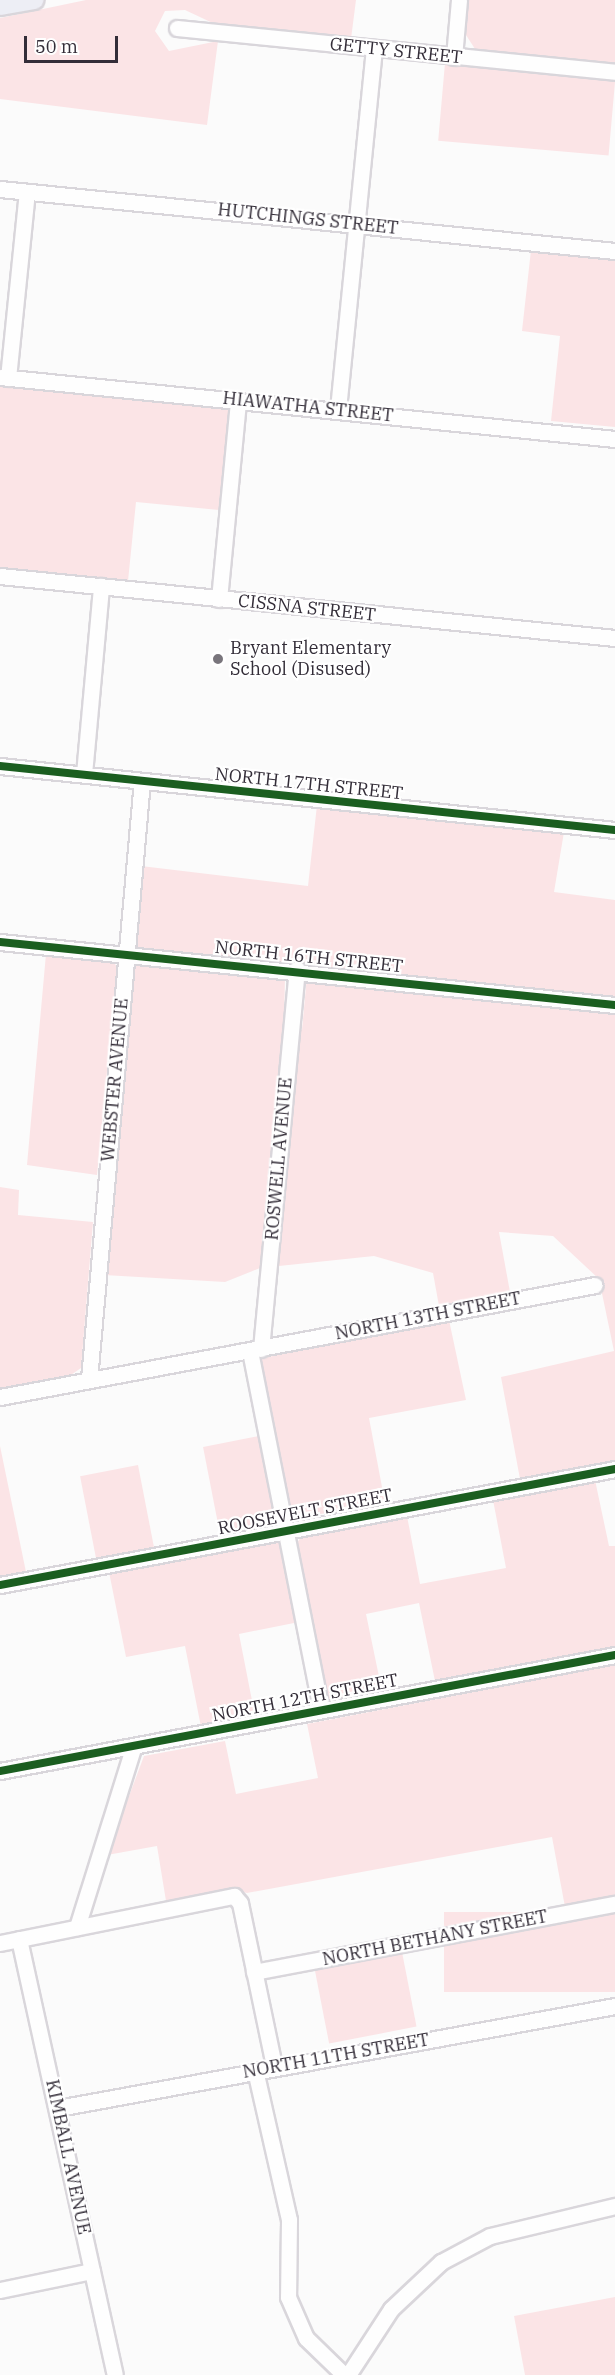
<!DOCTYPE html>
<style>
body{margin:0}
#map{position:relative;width:615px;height:2375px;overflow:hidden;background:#fbfbfb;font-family:"IBM Plex Serif",serif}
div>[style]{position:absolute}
.green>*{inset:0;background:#fbe4e6;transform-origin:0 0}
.roads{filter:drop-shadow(2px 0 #d9d6db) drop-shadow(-2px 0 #d9d6db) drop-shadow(0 2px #d9d6db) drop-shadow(0 -2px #d9d6db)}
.minor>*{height:15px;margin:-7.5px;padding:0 7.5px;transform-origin:7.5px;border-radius:7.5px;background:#fefefe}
.major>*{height:18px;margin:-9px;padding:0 9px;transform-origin:9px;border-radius:9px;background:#edeef5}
.cycleway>*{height:8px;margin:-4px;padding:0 4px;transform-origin:4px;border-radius:4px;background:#1b5e20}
.dots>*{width:16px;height:16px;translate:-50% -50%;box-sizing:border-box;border:3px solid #fff;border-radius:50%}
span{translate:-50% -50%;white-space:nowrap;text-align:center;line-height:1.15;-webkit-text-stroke:4.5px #fff;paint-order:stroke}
.street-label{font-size:18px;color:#332d38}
.poi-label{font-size:18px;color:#332d38}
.left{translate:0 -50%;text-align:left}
.scale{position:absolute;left:24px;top:36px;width:94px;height:27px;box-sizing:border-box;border:3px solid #332d38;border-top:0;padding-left:8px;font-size:18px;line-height:21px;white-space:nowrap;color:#332d38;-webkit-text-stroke:4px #fff;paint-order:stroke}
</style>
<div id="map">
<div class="green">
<div style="clip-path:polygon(86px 0,356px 0,351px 39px,219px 26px,185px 10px,165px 11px,155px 31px,169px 51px,218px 41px,207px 125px,0 99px,0 18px)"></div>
<div style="clip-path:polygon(469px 0,615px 0,615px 63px,475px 49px,466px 35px)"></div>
<div style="left:445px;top:63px;width:171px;height:78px;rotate:5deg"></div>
<div style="clip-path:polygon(531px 250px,615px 258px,615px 427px,551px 421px,560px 336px,522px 331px)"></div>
<div style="clip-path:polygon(0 384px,225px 406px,229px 412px,219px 510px,136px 502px,128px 581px,0 569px)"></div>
<div style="clip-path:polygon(317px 805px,564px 832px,554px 892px,615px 900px,615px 1460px,520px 1479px,501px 1377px,614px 1351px,599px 1279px,553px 1236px,499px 1232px,510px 1292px,439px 1306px,433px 1273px,374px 1256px,260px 1268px,225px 1282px,104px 1275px,133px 963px,285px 976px,284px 1027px,302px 1030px,308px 965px,137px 947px,141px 866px,308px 886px)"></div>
<div style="clip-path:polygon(46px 954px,112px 960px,117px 967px,97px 1175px,27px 1165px)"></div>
<div style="clip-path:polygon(0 1187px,19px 1190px,18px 1215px,93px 1222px,81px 1368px,68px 1377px,0 1389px)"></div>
<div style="clip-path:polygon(449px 1320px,466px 1400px,369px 1418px,385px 1503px,291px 1519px,259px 1364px,263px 1358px)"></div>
<div style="left:259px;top:1436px;width:86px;height:57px;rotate:79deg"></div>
<div style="clip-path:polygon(0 1446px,26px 1572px,0 1578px)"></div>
<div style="left:138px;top:1465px;width:84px;height:59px;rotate:79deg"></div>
<div style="clip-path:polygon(595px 1480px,609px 1546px,615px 1546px,615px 1647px,435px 1681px,419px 1603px,366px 1614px,382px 1691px,327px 1699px,297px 1543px,301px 1537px,407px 1516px,420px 1584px,506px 1568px,493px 1500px)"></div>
<div style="clip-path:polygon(275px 1540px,281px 1543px,299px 1622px,239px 1634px,255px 1716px,201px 1727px,185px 1646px,126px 1657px,109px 1572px)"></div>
<div style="clip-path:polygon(615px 1665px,615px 1895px,565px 1907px,552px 1837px,247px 1893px,232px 1889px,166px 1901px,157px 1846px,107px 1855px,144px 1756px,225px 1741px,236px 1794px,318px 1778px,307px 1724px)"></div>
<div style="left:615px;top:1912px;width:80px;height:171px;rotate:90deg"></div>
<div style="left:402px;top:1952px;width:76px;height:89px;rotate:79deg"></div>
<div style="clip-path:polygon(615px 2297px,615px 2375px,525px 2375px,514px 2316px)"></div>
</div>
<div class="roads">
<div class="minor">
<div style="left:177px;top:28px;width:440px;rotate:5.7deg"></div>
<div style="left:454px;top:57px;width:57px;rotate:-85deg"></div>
<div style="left:0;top:189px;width:618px;rotate:5.76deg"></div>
<div style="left:0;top:377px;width:618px;rotate:5.76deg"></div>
<div style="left:8px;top:378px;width:187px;rotate:-84.2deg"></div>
<div style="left:338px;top:409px;width:361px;rotate:-84.3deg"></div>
<div style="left:0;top:576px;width:618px;rotate:5.76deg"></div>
<div style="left:219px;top:599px;width:200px;rotate:-84.5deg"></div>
<div style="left:0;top:766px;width:618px;rotate:5.94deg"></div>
<div style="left:84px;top:774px;width:189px;rotate:-84.8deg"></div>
<div style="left:0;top:942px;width:618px;rotate:5.85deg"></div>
<div style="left:261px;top:1349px;width:382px;rotate:-84.6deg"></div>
<div style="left:250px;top:1351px;width:366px;rotate:78.8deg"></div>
<div style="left:89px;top:1379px;width:600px;rotate:-84.94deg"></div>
<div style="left:0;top:1397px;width:605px;rotate:-10.66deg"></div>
<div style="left:0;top:1585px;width:626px;rotate:-10.68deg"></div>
<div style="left:0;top:1771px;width:626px;rotate:-10.68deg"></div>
<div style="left:77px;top:1927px;width:188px;rotate:-72.6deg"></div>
<div style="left:19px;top:1939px;width:446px;rotate:77.6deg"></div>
<div style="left:0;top:1943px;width:239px;rotate:-11.4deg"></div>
<div style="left:234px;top:1896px;width:9px;rotate:49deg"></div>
<div style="left:240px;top:1903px;width:167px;rotate:78.2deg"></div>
<div style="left:254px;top:1972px;width:367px;rotate:-10.7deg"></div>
<div style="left:255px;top:2070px;width:154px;rotate:77.2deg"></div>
<div style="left:289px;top:2220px;width:77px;rotate:90.7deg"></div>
<div style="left:288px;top:2297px;width:45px;rotate:66.3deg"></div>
<div style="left:306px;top:2338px;width:53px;rotate:44.2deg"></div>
<div style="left:58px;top:2108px;width:566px;rotate:-10.38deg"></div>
<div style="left:0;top:2290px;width:94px;rotate:-11.7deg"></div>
<div style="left:348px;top:2375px;width:79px;rotate:-56.9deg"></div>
<div style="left:391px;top:2309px;width:69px;rotate:-43.2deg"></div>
<div style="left:441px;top:2262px;width:55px;rotate:-28deg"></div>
<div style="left:490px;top:2236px;width:129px;rotate:-13.5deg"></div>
</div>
<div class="major">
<div style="left:0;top:6px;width:35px;rotate:-10deg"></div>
</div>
</div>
<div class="cycleway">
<div style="left:0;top:766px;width:618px;rotate:5.94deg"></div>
<div style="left:0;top:942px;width:618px;rotate:5.85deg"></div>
<div style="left:0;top:1585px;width:626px;rotate:-10.68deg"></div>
<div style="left:0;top:1771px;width:626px;rotate:-10.68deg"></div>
</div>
<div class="dots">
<div style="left:218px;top:659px;background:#79757c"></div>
</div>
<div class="street-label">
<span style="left:396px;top:51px;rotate:6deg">GETTY STREET</span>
<span style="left:308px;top:219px;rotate:6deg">HUTCHINGS STREET</span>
<span style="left:308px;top:407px;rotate:6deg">HIAWATHA STREET</span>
<span style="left:307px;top:608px;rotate:6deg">CISSNA STREET</span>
<span style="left:309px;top:784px;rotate:6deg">NORTH 17TH STREET</span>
<span style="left:309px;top:957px;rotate:6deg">NORTH 16TH STREET</span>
<span style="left:115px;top:1080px;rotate:-85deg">WEBSTER AVENUE</span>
<span style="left:279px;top:1159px;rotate:-85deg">ROSWELL AVENUE</span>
<span style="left:428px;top:1316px;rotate:-11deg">NORTH 13TH STREET</span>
<span style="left:305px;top:1512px;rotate:-11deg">ROOSEVELT STREET</span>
<span style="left:305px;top:1698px;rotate:-11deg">NORTH 12TH STREET</span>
<span style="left:435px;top:1938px;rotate:-11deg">NORTH BETHANY STREET</span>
<span style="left:336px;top:2056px;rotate:-10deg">NORTH 11TH STREET</span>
<span style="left:68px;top:2157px;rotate:78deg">KIMBALL AVENUE</span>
</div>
<div class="poi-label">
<span class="left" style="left:230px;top:659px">Bryant Elementary<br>School (Disused)</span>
</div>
<div class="scale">50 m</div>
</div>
